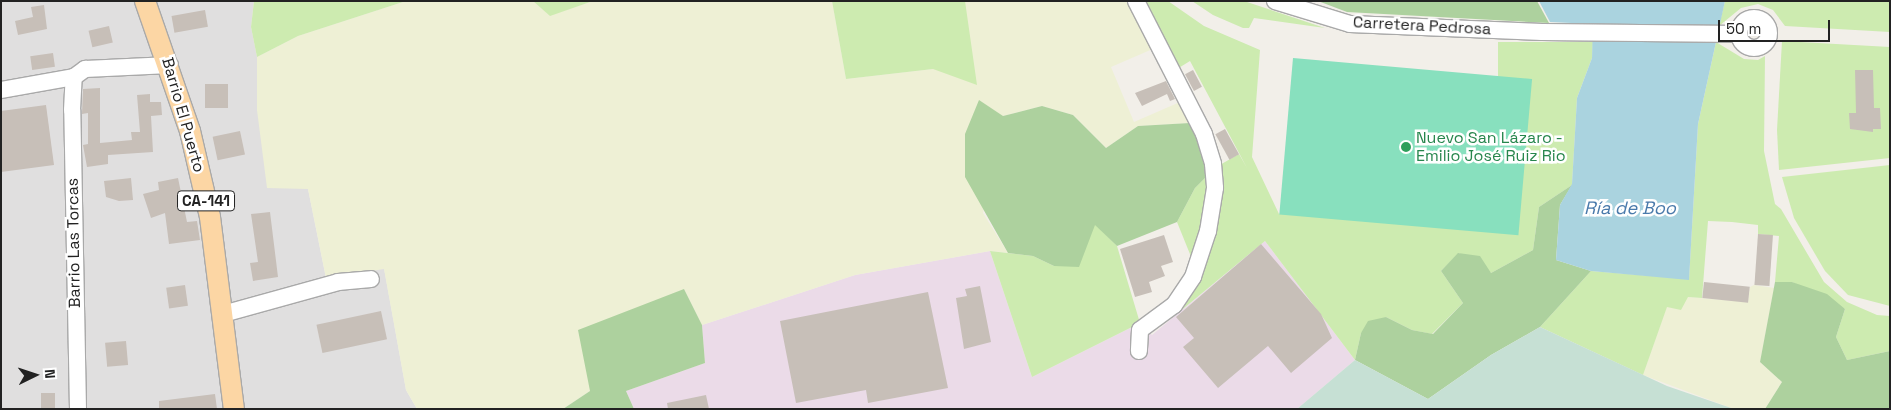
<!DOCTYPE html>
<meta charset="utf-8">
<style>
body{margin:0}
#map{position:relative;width:1891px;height:410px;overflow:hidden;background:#f2efe9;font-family:"Space Grotesk",sans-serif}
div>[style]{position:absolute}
.residential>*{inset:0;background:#e0dfdf}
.industrial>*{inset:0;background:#ebdbe8}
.farmland>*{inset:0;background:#eef0d5}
.grass>*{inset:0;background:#cdebb0}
.forest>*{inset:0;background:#add19e}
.wetland>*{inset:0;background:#c6e0d4}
.pitch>*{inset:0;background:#88e0be;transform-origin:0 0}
.water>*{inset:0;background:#aad3df}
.building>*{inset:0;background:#c7bfb8;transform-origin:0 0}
.roads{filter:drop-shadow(1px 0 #a9a9a9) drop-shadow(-1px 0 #a9a9a9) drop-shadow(0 1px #a9a9a9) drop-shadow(0 -1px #a9a9a9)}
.minor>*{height:16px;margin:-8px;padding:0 8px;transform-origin:8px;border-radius:8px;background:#fff}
.minor>.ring{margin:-8px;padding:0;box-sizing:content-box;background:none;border:16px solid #fff;border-radius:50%}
.major>*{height:20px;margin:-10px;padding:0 10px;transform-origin:10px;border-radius:10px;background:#fcd6a4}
.dots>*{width:14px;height:14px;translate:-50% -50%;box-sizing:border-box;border:2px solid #fff;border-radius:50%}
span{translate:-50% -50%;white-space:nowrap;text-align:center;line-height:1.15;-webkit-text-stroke:5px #fff;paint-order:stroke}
.shield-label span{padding:1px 4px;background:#fff;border:1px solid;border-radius:4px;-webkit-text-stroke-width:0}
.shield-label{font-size:15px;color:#222;font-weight:700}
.street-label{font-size:16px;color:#222}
.leisure-label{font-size:16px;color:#27864d}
.left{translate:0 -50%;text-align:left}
.water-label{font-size:18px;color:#4a7aab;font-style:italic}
.frame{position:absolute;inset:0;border:2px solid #222;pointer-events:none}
.north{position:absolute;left:10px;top:350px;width:50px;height:50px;-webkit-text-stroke:4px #fff;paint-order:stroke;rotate:86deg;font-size:14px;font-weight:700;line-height:20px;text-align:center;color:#222}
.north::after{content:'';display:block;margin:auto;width:18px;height:22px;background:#222;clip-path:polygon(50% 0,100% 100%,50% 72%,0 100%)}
.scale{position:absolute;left:1718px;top:20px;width:112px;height:22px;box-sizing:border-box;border:2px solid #222;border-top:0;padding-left:6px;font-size:15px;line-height:18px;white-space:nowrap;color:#222;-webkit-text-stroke:4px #fff;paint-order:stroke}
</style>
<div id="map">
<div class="residential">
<div style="clip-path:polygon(1px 1px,254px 1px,251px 27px,257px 57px,257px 110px,308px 189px,326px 278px,384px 268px,406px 390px,417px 409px,1px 409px)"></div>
</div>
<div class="industrial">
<div style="clip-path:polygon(1265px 241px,1355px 360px,1297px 409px,634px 409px,626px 391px,705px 363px,702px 325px,855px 275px,990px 251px,1032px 377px,1140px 323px,1152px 335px)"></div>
</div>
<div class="farmland">
<div style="clip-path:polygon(406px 1px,533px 1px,550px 15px,593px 1px,832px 1px,846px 79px,933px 69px,965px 1px,1128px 1px,1155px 48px,1111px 67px,1134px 122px,1180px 102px,1190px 123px,1138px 126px,1106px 148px,1073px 115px,1042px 106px,1003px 116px,983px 213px,1008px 253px,990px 251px,855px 275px,702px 325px,684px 289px,590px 391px,563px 409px,417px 409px,406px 390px,384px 269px,326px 278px,308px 189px,267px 188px,257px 110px,257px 57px,298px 36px)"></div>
<div style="clip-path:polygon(1754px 285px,1774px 288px,1760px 362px,1782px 382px,1765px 409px,1734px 409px,1643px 375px,1667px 306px,1688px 297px,1748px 302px,1750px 287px)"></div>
</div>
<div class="grass">
<div style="clip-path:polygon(254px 1px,406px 1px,298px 36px,257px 57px,251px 27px)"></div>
<div style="clip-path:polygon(533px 1px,593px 1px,550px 16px)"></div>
<div style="clip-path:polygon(832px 1px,965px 1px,977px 85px,933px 69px,846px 79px)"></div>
<div style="clip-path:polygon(1141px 1px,1168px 1px,1204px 26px,1260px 50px,1252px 157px,1279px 214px,1532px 81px,1498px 77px,1498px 42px,1593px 42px,1592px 58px,1577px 98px,1572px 185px,1539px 207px,1533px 250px,1491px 273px,1459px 253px,1441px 271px,1463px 303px,1432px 334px,1412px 330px,1386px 317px,1361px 333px,1355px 360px,1265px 241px,1172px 318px,1199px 283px,1218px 166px,1239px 154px,1247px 168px,1190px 61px,1177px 69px)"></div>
<div style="clip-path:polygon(1192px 1px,1244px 1px,1325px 28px,1254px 18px,1249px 28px,1243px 28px,1213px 15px)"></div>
<div style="clip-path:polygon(1725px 1px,1890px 1px,1890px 32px,1785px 26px,1773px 10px,1758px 4px,1741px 8px,1719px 26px)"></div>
<div style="clip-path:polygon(1782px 41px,1890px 47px,1890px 158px,1779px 170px,1777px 130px)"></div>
<div style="clip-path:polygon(1716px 42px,1744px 59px,1758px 60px,1765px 56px,1764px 151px,1775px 204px,1781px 209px,1824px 282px,1847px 302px,1877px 315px,1890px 316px,1890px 351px,1847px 360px,1836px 337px,1845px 309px,1792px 282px,1775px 282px,1779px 236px,1758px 234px,1758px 225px,1732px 222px,1708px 221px,1702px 298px,1688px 297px,1681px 310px,1667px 307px,1643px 375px,1540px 327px,1591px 271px,1689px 279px,1698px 124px)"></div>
<div style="clip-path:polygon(1890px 165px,1890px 306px,1848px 295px,1825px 271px,1794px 218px,1782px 177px)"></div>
<div style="clip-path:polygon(1206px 177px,1208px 209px,1194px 264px,1177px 222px,1195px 188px)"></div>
<div style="clip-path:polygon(1095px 224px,1117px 246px,1140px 323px,1032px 377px,990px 251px,1033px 256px,1054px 266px)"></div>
</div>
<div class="forest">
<div style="clip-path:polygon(1318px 1px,1537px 1px,1549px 23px,1347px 12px)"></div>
<div style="clip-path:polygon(979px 100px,1003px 116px,1042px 106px,1073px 115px,1106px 148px,1138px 126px,1190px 123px,1204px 146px,1206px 177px,1195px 188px,1177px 222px,1117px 246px,1095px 225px,1079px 267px,1054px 266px,1033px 256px,1008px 253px,965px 177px,965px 134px)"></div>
<div style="clip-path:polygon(1572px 185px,1560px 205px,1556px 260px,1591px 271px,1540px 327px,1491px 355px,1428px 399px,1355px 360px,1361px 333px,1368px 321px,1386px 317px,1412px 330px,1433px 334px,1463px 303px,1441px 271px,1458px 253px,1480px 256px,1491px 273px,1533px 250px,1539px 207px)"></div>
<div style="clip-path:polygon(1775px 282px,1792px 282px,1827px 294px,1845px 309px,1836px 337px,1847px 360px,1890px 351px,1890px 409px,1765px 409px,1782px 382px,1760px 362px)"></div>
<div style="clip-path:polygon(684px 289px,702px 325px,705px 363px,626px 391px,634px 409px,563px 409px,590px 391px,578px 330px)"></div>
</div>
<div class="wetland">
<div style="clip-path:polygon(1540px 327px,1667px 386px,1734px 409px,1297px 409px,1355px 360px,1428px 399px,1491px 355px)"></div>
</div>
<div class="pitch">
<div style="left:1293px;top:58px;width:240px;height:157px;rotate:5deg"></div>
</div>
<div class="water">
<div style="clip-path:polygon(1539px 1px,1725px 1px,1698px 124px,1689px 280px,1591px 271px,1556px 260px,1560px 205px,1572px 184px,1577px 98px,1592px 58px,1593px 24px,1550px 22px)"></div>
</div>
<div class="building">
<div style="clip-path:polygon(44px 5px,47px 29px,18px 35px,15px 21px,33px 17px,31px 7px)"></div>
<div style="left:205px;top:10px;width:17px;height:34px;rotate:80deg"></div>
<div style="left:109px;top:26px;width:17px;height:21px;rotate:77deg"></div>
<div style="left:53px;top:53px;width:14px;height:23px;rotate:82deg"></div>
<div style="left:1193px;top:70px;width:19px;height:9px;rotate:62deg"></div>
<div style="clip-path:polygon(1855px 70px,1873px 70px,1874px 108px,1880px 108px,1881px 129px,1873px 129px,1873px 132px,1850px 129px,1849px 113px,1856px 113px)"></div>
<div style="clip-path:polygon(1166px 81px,1175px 99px,1170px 101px,1167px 94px,1142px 106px,1135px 93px)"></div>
<div style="left:205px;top:84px;width:23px;height:24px"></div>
<div style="clip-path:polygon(100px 88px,100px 143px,132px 140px,131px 132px,140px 132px,137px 95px,150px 94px,150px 102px,161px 102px,162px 115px,151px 116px,153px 152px,108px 155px,108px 164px,87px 167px,83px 145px,88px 144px,88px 113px,82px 114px,83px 89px)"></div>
<div style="clip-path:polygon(46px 105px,54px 165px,1px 172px,1px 111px)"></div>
<div style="left:1225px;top:129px;width:29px;height:11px;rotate:61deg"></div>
<div style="left:240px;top:131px;width:24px;height:28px;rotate:78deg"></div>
<div style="clip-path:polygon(131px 178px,133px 200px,119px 201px,106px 197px,104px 181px)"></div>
<div style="clip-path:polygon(178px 178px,187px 222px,197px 221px,200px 240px,169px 244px,165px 213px,151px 218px,143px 194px,159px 190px,158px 182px)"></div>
<div style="clip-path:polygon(270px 212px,278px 277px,253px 281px,250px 263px,258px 262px,251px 214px)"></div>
<div style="left:1758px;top:234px;width:15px;height:51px;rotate:4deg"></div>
<div style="clip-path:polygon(1164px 235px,1173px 262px,1161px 266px,1165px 276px,1149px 282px,1152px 292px,1135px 297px,1120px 249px)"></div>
<div style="clip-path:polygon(1261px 244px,1321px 314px,1332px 338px,1291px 373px,1268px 346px,1218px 388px,1183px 347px,1194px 338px,1176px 317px)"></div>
<div style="left:1704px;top:282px;width:46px;height:16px;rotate:6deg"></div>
<div style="left:185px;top:285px;width:21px;height:19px;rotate:82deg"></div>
<div style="clip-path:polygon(980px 286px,991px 342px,964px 349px,956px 298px,967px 296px,965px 289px)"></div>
<div style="clip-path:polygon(928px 292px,948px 388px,868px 403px,866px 390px,796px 403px,780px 321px)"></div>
<div style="left:381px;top:311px;width:29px;height:66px;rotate:78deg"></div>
<div style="left:126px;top:341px;width:24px;height:21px;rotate:85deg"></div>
<div style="left:41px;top:393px;width:14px;height:16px"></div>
<div style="clip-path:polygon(215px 394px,217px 409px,159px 409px,159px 401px)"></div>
<div style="clip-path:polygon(706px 395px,709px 409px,668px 409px,667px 403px)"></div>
</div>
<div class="roads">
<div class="minor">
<div style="left:1136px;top:1px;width:149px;rotate:62.9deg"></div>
<div style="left:1204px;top:134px;width:31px;rotate:73deg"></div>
<div style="left:1213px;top:164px;width:24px;rotate:85deg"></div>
<div style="left:1215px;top:188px;width:44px;rotate:99.2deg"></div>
<div style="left:1208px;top:231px;width:48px;rotate:108.1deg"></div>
<div style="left:1193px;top:277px;width:34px;rotate:124deg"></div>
<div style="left:1174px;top:305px;width:42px;rotate:143.7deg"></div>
<div style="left:1140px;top:330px;width:21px;rotate:93deg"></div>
<div style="left:1275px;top:1px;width:78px;rotate:17deg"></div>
<div style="left:1350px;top:24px;width:192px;rotate:2.4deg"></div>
<div style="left:1542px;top:32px;width:197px;rotate:0.6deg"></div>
<div class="ring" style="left:1739px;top:18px;width:14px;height:14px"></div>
<div style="left:1px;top:90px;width:74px;rotate:-10.1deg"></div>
<div style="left:223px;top:314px;width:119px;rotate:-15.5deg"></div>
<div style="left:338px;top:282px;width:33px;rotate:-5deg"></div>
<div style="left:78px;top:409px;width:299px;rotate:-91.1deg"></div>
<div style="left:72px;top:110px;width:33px;rotate:-87deg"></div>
<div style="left:74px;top:77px;width:14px;rotate:-36deg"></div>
<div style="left:85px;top:69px;width:85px;rotate:-2.7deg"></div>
</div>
<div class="major">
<div style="left:145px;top:1px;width:138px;rotate:70.9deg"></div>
<div style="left:190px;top:131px;width:88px;rotate:76.9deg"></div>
<div style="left:210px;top:217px;width:193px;rotate:82.9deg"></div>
</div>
</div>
<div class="dots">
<div style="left:1406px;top:147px;background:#2e9e5b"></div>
</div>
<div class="shield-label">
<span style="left:206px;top:201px">CA-141</span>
</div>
<div class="street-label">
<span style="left:1422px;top:26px;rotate:3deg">Carretera Pedrosa</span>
<span style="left:183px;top:115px;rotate:74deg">Barrio El Puerto</span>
<span style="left:74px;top:243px;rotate:-91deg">Barrio Las Torcas</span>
</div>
<div class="leisure-label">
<span class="left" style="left:1416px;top:147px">Nuevo San Lázaro -<br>Emilio José Ruiz Rio</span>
</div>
<div class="water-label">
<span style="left:1630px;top:208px">Ría de Boo</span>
</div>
<div class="frame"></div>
<div class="north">N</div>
<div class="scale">50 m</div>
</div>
